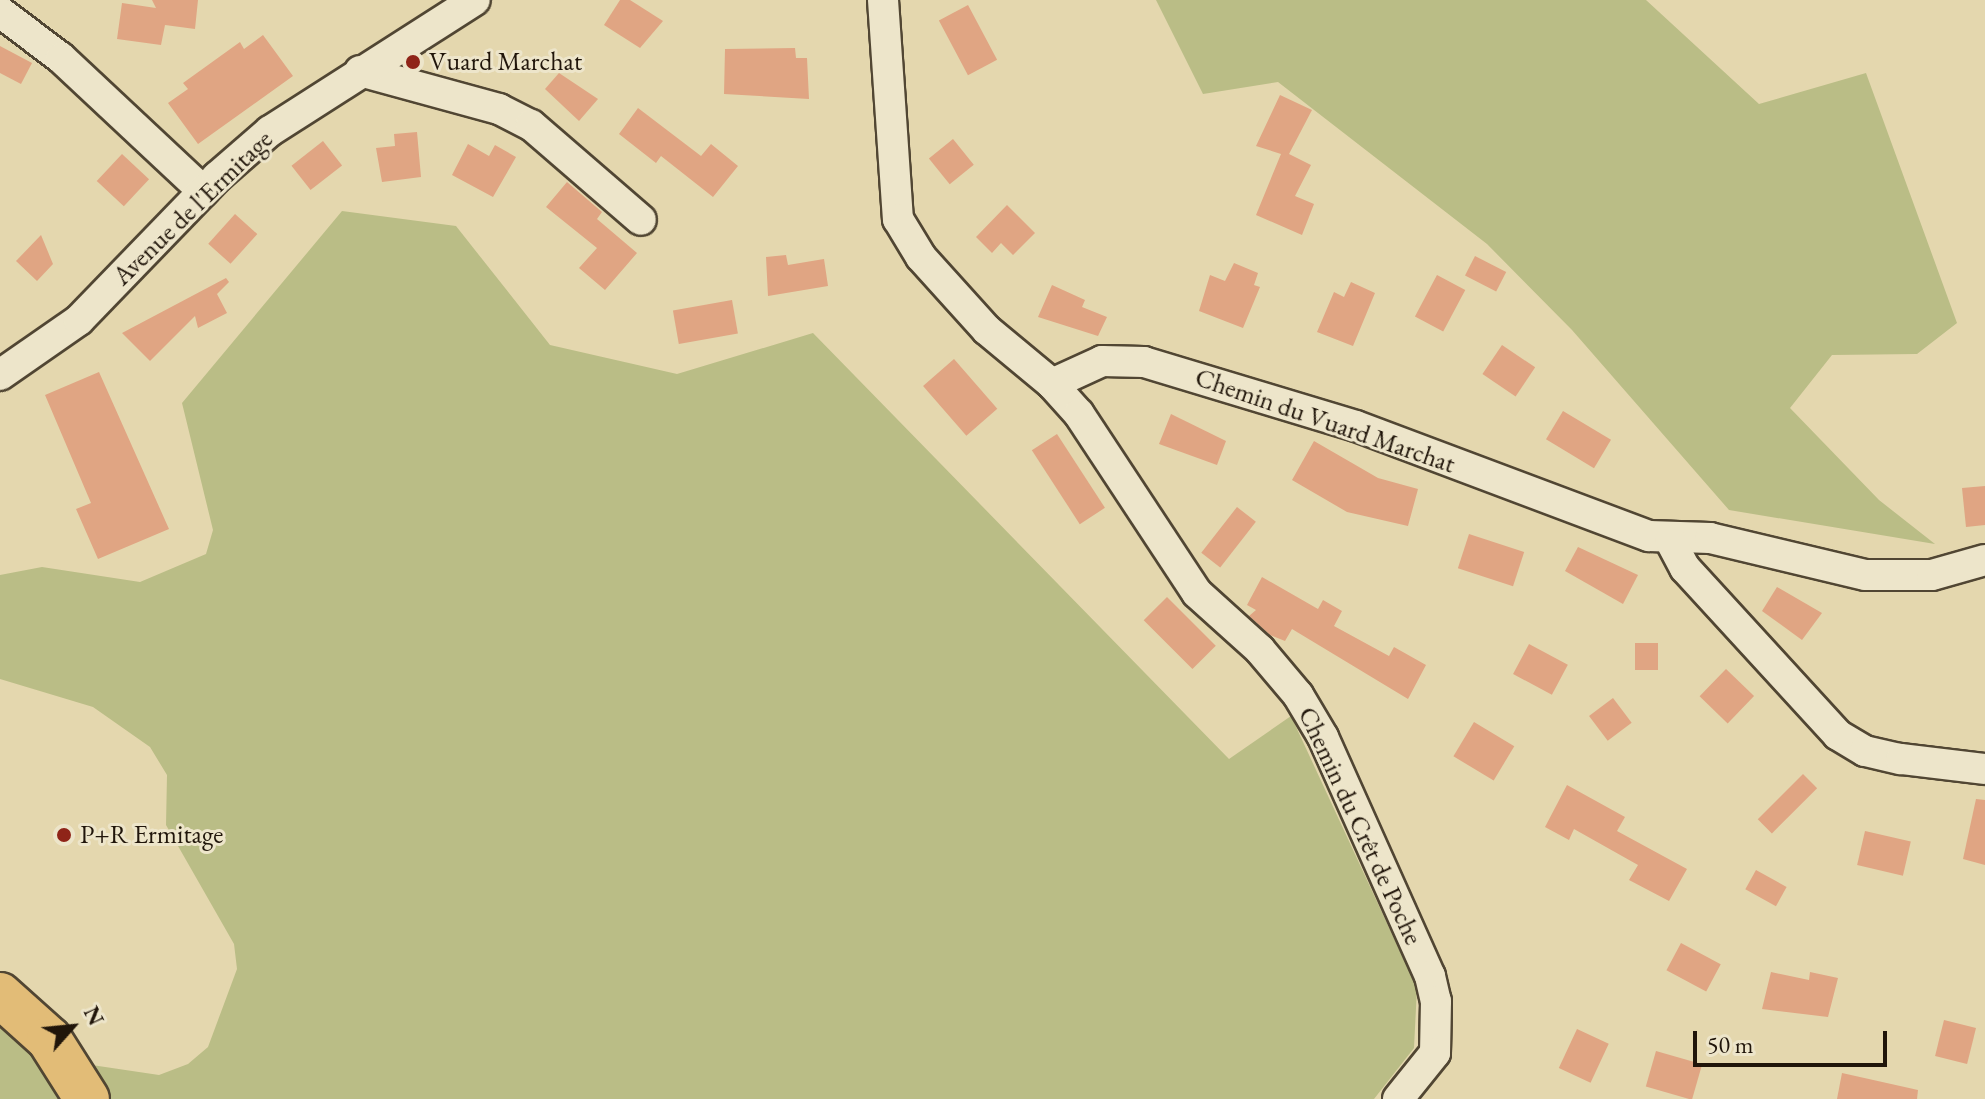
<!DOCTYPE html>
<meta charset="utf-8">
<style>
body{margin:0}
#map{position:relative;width:1985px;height:1099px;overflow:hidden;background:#e4d7ae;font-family:"EB Garamond",serif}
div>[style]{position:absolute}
.green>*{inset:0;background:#babd86}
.building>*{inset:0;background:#e0a583;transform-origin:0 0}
.roads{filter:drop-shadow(2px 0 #514633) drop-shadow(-2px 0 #514633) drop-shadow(0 2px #514633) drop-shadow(0 -2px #514633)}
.street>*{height:30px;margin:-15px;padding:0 15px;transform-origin:15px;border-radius:15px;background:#ede5ca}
.highway>*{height:44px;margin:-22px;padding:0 22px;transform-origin:22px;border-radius:22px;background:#e2bc77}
.dots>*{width:22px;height:22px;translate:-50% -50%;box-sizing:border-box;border:4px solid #ede5ca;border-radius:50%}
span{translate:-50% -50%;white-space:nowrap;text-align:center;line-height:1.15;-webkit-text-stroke:6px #ede5ca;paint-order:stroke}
.poi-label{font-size:26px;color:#20150a}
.left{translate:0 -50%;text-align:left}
.street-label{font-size:26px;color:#20150a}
.north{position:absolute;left:32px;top:987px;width:80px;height:80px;-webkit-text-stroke:6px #ede5ca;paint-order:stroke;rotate:63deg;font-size:22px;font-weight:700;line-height:32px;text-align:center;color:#20150a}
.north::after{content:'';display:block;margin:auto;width:28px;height:36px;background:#20150a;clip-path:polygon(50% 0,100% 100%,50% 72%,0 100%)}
.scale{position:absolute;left:1693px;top:1031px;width:194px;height:36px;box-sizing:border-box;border:4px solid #20150a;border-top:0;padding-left:10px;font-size:24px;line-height:28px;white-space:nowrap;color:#20150a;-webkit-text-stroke:6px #ede5ca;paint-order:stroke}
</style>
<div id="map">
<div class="green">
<div style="clip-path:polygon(1156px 0,1646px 0,1759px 104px,1866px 73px,1957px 323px,1917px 354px,1832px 355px,1790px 408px,1879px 500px,1935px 544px,1729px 510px,1572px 330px,1487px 244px,1278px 82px,1203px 94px)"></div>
<div style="clip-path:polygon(342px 211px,456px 226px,550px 345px,677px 374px,813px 333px,1229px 759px,1291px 716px,1417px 988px,1414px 1048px,1374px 1099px,105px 1099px,85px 1064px,159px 1075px,188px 1064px,208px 1047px,237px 969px,234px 944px,166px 825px,167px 775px,150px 747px,93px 707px,0 679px,0 575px,42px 567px,140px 582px,206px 554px,213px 530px,182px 403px)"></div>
<div style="clip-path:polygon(0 1009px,74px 1099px,0 1099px)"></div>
</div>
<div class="building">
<div style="clip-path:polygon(152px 0,198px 0,195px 29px,165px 25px,161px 45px,117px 39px,122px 3px,156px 8px)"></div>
<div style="clip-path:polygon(620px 0,630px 0,663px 21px,640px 48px,604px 25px)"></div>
<div style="left:968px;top:5px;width:62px;height:33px;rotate:62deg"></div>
<div style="clip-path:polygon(263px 35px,293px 76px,198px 144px,168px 103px,188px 89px,183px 83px,240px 42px,244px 49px)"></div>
<div style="clip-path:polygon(0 46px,32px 63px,21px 84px,0 73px)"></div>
<div style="clip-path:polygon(795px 48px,796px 58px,807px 58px,809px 99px,724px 94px,725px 49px)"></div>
<div style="clip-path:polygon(559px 73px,598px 99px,579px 121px,545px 89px)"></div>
<div style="clip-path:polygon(1280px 95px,1312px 110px,1289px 154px,1311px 165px,1295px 196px,1314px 204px,1302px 235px,1256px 215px,1281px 154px,1256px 146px)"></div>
<div style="clip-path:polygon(638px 108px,701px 156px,711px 144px,738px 166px,713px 197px,661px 156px,656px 163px,619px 134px)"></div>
<div style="clip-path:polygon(417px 132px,421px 177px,382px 182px,376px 148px,395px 146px,394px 134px)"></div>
<div style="left:953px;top:139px;width:33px;height:31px;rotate:51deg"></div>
<div style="left:323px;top:141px;width:31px;height:40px;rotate:52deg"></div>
<div style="clip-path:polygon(468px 144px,489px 156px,495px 145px,516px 157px,493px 197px,452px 175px)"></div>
<div style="left:122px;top:154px;width:37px;height:37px;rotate:43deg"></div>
<div style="clip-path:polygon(567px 182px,602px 212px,597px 219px,637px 253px,605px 290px,579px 268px,597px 248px,546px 207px)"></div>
<div style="clip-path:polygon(1007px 205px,1035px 233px,1013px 255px,1001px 243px,992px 253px,976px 237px)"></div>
<div style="left:235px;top:214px;width:30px;height:40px;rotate:42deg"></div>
<div style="clip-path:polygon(41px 235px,53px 264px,37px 281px,16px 261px)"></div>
<div style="clip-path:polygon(786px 255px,788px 265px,824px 259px,828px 286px,768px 296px,766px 257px)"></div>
<div style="left:1475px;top:256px;width:35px;height:22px;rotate:27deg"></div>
<div style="clip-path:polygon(1234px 263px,1258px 273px,1254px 285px,1260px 287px,1243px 328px,1199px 311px,1210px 275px,1225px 281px)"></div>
<div style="left:1437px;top:275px;width:32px;height:47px;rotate:28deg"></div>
<div style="clip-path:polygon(226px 278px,229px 282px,217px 294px,227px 313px,198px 328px,195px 316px,150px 361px,122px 333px)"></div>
<div style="clip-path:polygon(1351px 282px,1375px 293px,1353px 346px,1317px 332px,1334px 292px,1344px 297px)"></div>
<div style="clip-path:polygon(1052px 285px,1085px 300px,1082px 307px,1107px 317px,1098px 336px,1038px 317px)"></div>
<div style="left:732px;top:300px;width:34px;height:60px;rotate:80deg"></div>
<div style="left:1502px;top:345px;width:40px;height:35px;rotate:34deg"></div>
<div style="left:954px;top:359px;width:66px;height:41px;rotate:49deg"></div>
<div style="clip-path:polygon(99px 372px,169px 529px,98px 559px,76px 509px,91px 503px,45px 395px)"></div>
<div style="left:1563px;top:411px;width:56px;height:33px;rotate:31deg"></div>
<div style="clip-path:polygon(1171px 414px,1226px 441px,1217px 465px,1159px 444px)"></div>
<div style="left:1057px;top:434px;width:88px;height:30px;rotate:57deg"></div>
<div style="clip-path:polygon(1314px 441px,1378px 478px,1418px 489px,1408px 526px,1347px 512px,1292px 480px)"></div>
<div style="clip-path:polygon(1985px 486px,1985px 525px,1966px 527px,1962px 488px)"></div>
<div style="left:1237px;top:507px;width:24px;height:58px;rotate:38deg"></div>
<div style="left:1469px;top:534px;width:58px;height:36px;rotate:18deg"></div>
<div style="clip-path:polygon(1578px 547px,1638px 575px,1623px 604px,1565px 571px)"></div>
<div style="clip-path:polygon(1262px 577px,1318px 609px,1323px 600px,1342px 611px,1334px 626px,1389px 656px,1394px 647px,1426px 665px,1408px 699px,1292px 629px,1285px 641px,1270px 635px,1249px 616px,1256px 610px,1247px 605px)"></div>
<div style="clip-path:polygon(1777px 587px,1822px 613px,1802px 640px,1762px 611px)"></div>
<div style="left:1167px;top:597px;width:69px;height:33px;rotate:45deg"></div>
<div style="left:1635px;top:643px;width:23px;height:27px"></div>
<div style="left:1529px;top:644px;width:44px;height:34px;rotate:28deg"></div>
<div style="left:1726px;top:669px;width:39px;height:38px;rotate:44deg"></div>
<div style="left:1613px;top:698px;width:31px;height:30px;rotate:53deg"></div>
<div style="left:1474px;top:722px;width:47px;height:40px;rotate:31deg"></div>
<div style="left:1803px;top:774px;width:20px;height:64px;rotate:45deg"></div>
<div style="clip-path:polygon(1567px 785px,1625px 817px,1617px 831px,1687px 869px,1669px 901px,1629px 880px,1638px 865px,1574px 829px,1569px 840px,1545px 827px)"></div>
<div style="clip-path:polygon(1976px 799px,1985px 800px,1985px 865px,1963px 859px)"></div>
<div style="left:1865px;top:831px;width:47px;height:35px;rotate:13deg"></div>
<div style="left:1756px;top:870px;width:35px;height:22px;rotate:29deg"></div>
<div style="left:1681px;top:943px;width:45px;height:31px;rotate:28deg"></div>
<div style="clip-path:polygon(1771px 972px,1809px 980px,1810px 972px,1838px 978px,1828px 1017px,1762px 1009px)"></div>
<div style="left:1944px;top:1020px;width:33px;height:37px;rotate:14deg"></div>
<div style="left:1577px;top:1029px;width:35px;height:43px;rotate:25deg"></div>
<div style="left:1656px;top:1051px;width:48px;height:37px;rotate:16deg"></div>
<div style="clip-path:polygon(1842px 1073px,1918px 1090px,1917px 1099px,1837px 1099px)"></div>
</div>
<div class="roads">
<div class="street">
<div style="left:883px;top:0;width:220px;rotate:86.1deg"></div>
<div style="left:898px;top:219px;width:44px;rotate:58.8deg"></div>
<div style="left:921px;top:257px;width:98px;rotate:47.9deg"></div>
<div style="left:987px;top:330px;width:85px;rotate:39.7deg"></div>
<div style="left:1052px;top:384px;width:55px;rotate:-24.7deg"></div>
<div style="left:1102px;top:361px;width:42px;rotate:1.4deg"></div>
<div style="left:1144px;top:362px;width:221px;rotate:16.8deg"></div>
<div style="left:1356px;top:426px;width:313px;rotate:20.6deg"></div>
<div style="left:1649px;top:536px;width:61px;rotate:1.9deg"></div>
<div style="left:1710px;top:538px;width:159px;rotate:13.4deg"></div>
<div style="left:1865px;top:575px;width:67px"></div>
<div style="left:1932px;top:575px;width:55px;rotate:-15.8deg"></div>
<div style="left:0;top:12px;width:76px;rotate:37deg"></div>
<div style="left:61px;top:58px;width:195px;rotate:43.1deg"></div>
<div style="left:360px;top:71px;width:144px;rotate:15.3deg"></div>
<div style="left:499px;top:109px;width:36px;rotate:27deg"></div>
<div style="left:531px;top:125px;width:145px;rotate:40.8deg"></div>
<div style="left:0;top:375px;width:96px;rotate:-34.8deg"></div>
<div style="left:79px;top:320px;width:199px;rotate:-46deg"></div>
<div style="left:217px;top:177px;width:70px;rotate:-41deg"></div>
<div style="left:270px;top:131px;width:243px;rotate:-32.6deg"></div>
<div style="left:1052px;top:384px;width:40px;rotate:48deg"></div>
<div style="left:1079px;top:414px;width:214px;rotate:56.6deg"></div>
<div style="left:1197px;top:593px;width:85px;rotate:42.1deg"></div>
<div style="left:1260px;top:650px;width:59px;rotate:49.8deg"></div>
<div style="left:1298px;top:695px;width:49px;rotate:59.2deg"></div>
<div style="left:1323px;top:737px;width:262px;rotate:65.9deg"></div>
<div style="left:1430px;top:976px;width:26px;rotate:77deg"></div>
<div style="left:1436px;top:1001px;width:52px;rotate:91.1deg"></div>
<div style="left:1435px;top:1053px;width:59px;rotate:128.8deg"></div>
<div style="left:1670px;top:540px;width:32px;rotate:62deg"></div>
<div style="left:1685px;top:568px;width:226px;rotate:47.5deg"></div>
<div style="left:1838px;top:735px;width:31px;rotate:31deg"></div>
<div style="left:1865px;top:751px;width:37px;rotate:13deg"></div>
<div style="left:1901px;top:759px;width:85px;rotate:6.8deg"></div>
</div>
<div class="highway">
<div style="left:0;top:995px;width:66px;rotate:41.9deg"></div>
<div style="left:49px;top:1039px;width:71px;rotate:57.7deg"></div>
</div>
</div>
<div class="dots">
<div style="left:413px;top:62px;background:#8f2418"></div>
<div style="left:64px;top:835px;background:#8f2418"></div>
</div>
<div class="poi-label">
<span class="left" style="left:429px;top:62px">Vuard Marchat</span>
<span class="left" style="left:80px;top:835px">P+R Ermitage</span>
</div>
<div class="street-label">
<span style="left:193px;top:208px;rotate:-44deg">Avenue de l'Ermitage</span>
<span style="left:1325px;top:421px;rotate:19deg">Chemin du Vuard Marchat</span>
<span style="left:1360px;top:826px;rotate:65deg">Chemin du Crêt de Poche</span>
</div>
<div class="north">N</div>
<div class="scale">50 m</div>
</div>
